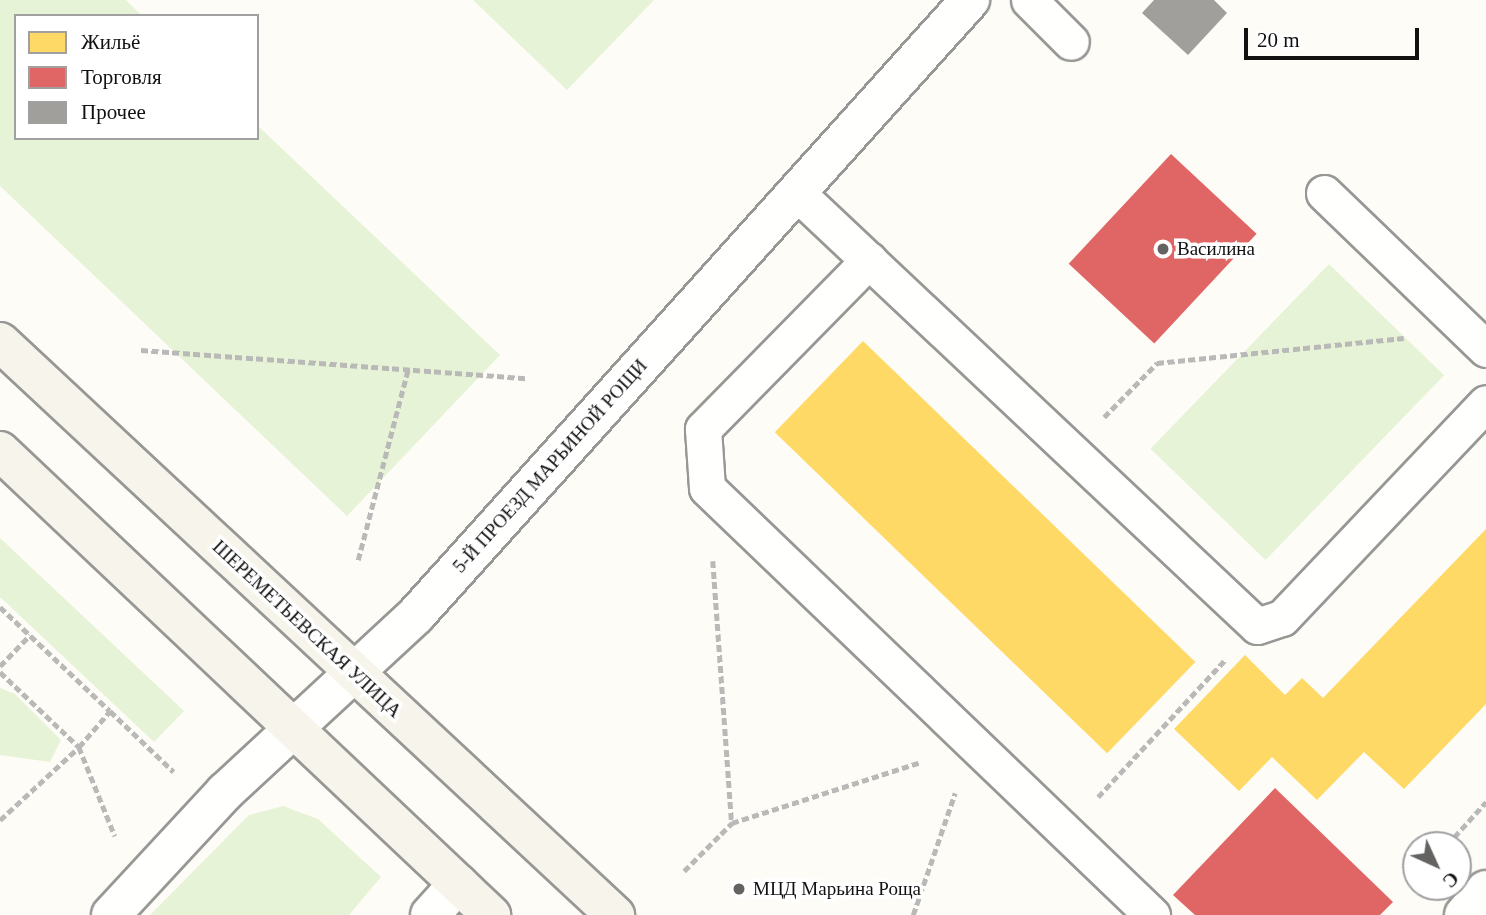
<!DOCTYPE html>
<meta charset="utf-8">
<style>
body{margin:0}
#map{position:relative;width:1486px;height:915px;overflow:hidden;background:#fdfcf7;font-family:"Times New Roman",serif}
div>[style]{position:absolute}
.green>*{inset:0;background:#e7f3d7;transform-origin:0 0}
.homes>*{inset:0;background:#ffd966;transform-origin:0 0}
.shops>*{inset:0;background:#e06666;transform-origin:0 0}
.building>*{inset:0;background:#a19f9c}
.path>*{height:4.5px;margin-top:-2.25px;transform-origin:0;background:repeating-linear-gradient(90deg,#b9b9b8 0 7px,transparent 0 10.5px)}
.roads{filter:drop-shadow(2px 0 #979795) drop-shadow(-2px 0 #979795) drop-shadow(0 2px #979795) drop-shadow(0 -2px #979795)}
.service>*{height:35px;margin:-17.5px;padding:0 17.5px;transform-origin:17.5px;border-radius:17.5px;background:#fffffe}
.minor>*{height:38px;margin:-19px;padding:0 19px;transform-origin:19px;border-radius:19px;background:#fffffe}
.tertiary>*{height:38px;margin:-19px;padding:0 19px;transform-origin:19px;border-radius:19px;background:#fffffe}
.secondary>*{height:38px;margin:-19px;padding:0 19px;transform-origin:19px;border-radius:19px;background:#f6f4eb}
.dots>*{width:19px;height:19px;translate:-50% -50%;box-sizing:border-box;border:4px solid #fff;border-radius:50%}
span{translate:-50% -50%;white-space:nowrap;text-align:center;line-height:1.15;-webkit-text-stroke:7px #fff;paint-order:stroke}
.poi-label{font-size:19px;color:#111}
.left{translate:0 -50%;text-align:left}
.street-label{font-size:19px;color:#111}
.legend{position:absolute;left:14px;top:14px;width:245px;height:126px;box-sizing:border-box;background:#fff;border:2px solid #a0a0a0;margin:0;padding:9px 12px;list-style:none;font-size:21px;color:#111}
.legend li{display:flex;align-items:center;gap:14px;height:35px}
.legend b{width:35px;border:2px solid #a0a0a0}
.north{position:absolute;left:1402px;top:831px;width:70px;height:70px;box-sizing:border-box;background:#fff;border:2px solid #a0a0a0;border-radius:50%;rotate:135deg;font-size:19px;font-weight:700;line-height:28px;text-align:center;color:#111}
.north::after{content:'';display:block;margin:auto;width:24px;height:32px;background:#646362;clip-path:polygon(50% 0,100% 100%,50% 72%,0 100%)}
.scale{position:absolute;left:1244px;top:28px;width:175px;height:32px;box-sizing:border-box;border:4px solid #111;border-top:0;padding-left:9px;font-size:21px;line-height:24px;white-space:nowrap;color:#111;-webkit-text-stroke:5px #fff;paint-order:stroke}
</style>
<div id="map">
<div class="green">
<div style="clip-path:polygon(0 0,126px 0,142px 16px,16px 16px,16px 138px,257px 138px,257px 125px,500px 355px,347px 516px,0 186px)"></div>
<div style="clip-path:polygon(473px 0,654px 0,567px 90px)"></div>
<div style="left:1329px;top:264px;width:160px;height:257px;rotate:44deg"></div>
<div style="clip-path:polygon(0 538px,184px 711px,154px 742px,0 597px)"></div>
<div style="clip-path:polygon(0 688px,15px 694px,61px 740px,50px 762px,0 755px)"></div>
<div style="clip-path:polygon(283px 806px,318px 819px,381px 877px,349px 915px,150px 915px,249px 815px)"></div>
</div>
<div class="homes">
<div style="left:863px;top:341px;width:462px;height:127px;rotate:44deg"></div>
<div style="clip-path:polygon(1486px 529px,1486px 704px,1404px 789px,1364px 752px,1317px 800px,1272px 757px,1239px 791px,1174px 729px,1245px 655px,1285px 695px,1302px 678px,1323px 698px)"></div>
</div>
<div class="shops">
<div style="left:1171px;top:154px;width:117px;height:150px;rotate:43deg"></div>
<div style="clip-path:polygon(1275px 788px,1393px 902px,1380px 915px,1195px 915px,1173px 895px)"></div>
</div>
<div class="building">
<div style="clip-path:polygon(1154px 0,1214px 0,1227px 13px,1188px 55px,1142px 13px)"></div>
</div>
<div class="path">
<div style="left:141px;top:350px;width:386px;rotate:4.2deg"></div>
<div style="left:1104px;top:417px;width:76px;rotate:-45.5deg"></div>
<div style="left:1157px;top:363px;width:248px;rotate:-5.8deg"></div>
<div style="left:358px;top:560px;width:196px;rotate:-75.3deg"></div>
<div style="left:713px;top:561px;width:263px;rotate:85.9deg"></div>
<div style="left:732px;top:823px;width:199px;rotate:-17.9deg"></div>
<div style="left:0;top:607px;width:151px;rotate:43.4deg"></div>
<div style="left:0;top:666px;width:43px;rotate:-45.9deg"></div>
<div style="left:0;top:672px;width:109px;rotate:43.5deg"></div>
<div style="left:79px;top:747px;width:48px;rotate:-49.3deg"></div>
<div style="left:110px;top:711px;width:88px;rotate:43.6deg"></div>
<div style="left:1098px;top:797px;width:187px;rotate:-47.2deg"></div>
<div style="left:0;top:820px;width:108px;rotate:-42.7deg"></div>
<div style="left:79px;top:747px;width:96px;rotate:68deg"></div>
<div style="left:1447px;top:845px;width:58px;rotate:-47.8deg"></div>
<div style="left:684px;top:871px;width:68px;rotate:-45deg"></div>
<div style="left:913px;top:915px;width:129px;rotate:-71deg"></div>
</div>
<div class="roads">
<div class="service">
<div style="left:1029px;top:0;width:59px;rotate:45deg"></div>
<div style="left:796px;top:192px;width:633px;rotate:43.27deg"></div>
<div style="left:1257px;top:626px;width:26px;rotate:-18deg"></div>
<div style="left:1282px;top:618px;width:296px;rotate:-46.5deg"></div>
<div style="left:1324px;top:193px;width:225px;rotate:43.9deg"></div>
<div style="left:869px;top:260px;width:237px;rotate:134.5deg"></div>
<div style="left:703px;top:429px;width:59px;rotate:86.1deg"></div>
<div style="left:707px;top:488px;width:617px;rotate:43.82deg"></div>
</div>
<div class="minor">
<div style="left:430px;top:915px;width:42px;rotate:-47.9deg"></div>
<div style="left:1464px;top:915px;width:33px;rotate:-49deg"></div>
</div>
<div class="tertiary">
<div style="left:111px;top:915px;width:168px;rotate:-47.2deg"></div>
<div style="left:225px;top:792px;width:260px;rotate:-42.8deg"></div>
<div style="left:416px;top:615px;width:828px;rotate:-47.99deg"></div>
</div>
<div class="secondary">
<div style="left:0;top:342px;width:841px;rotate:42.98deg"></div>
<div style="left:0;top:451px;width:676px;rotate:43.38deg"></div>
</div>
</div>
<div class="dots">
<div style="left:1163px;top:249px;background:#646362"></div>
<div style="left:739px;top:889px;background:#646362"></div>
</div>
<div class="poi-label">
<span class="left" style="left:1177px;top:249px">Василина</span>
<span class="left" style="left:753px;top:889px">МЦД Марьина Роща</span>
</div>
<div class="street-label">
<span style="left:550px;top:466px;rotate:-48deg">5-Й ПРОЕЗД МАРЬИНОЙ РОЩИ</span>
<span style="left:307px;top:629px;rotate:43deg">ШЕРЕМЕТЬЕВСКАЯ УЛИЦА</span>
</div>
<ul class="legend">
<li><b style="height:19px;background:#ffd966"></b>Жильё</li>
<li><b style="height:19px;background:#e06666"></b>Торговля</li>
<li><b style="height:19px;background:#a19f9c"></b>Прочее</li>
</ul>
<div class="north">С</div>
<div class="scale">20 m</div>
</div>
